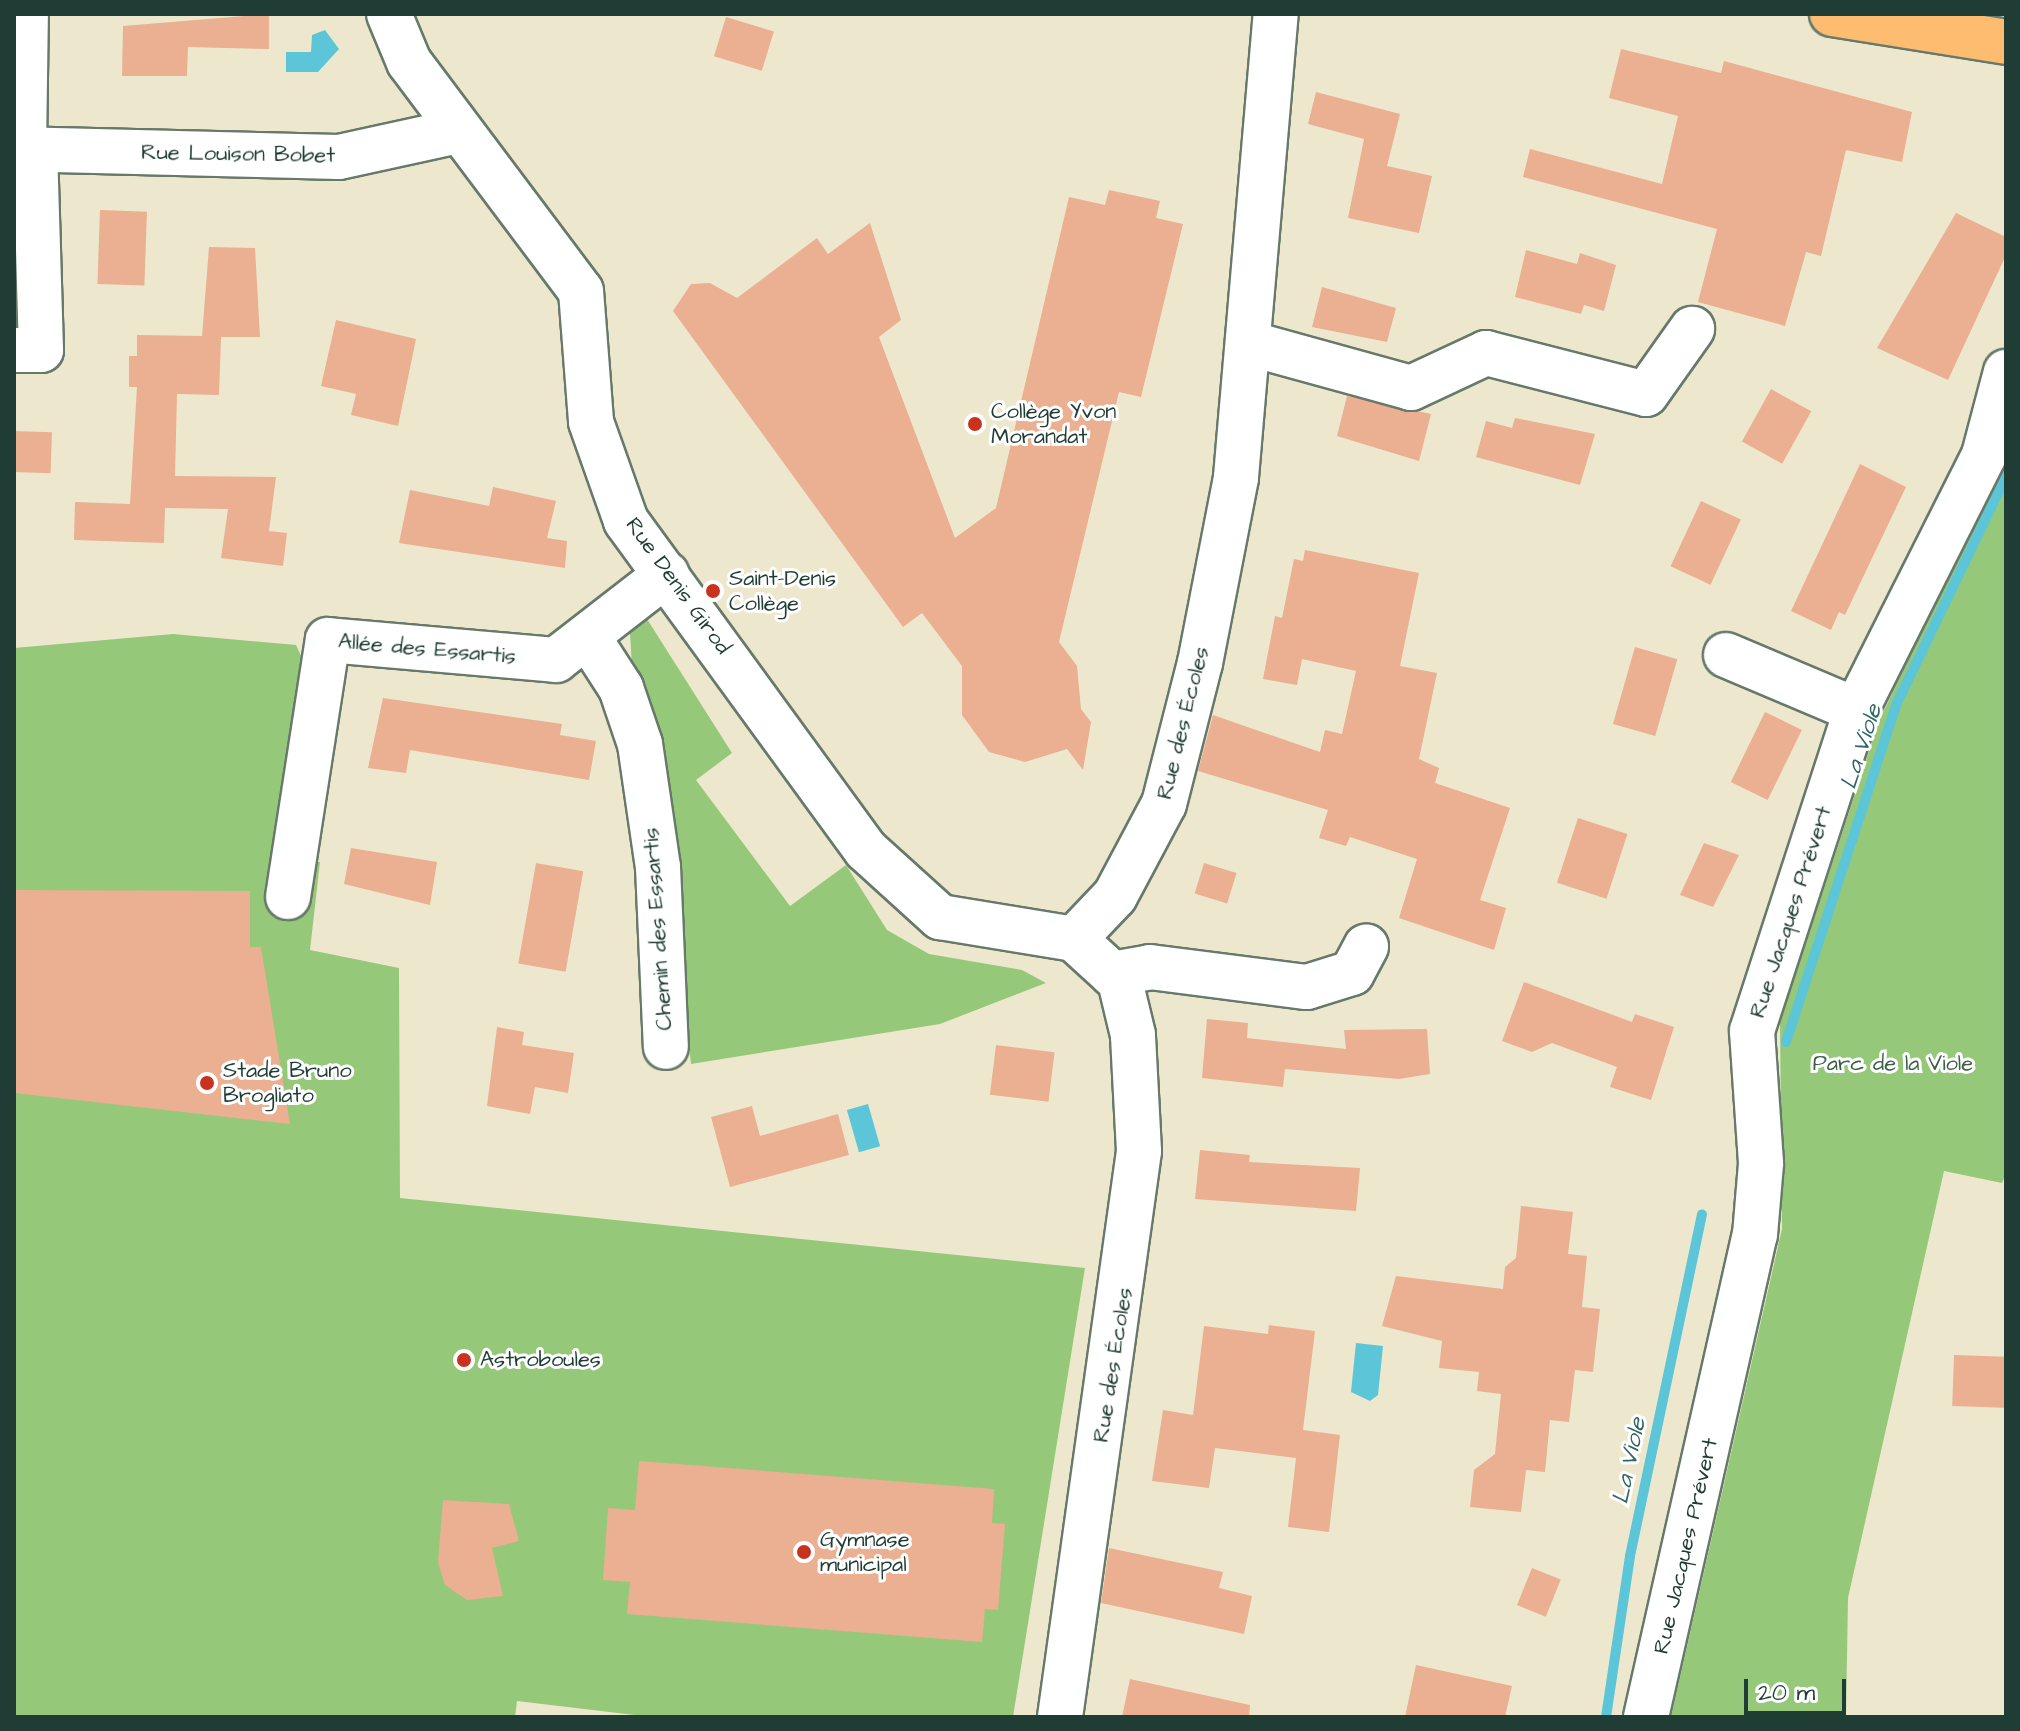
<!DOCTYPE html>
<meta charset="utf-8">
<style>
body{margin:0}
#map{position:relative;width:2020px;height:1731px;overflow:hidden;background:#ede8cd;font-family:"Architects Daughter",sans-serif}
div>[style]{position:absolute}
.green>*{inset:0;background:#95c979}
.water>*{inset:0;background:#5cc5d8;transform-origin:0 0}
.stream>*{height:10px;margin:-5px;padding:0 5px;transform-origin:5px;border-radius:5px;background:#5cc5d8}
.building>*{inset:0;background:#ebaf92;transform-origin:0 0}
.roads{filter:drop-shadow(2px 0 #67796a) drop-shadow(-2px 0 #67796a) drop-shadow(0 2px #67796a) drop-shadow(0 -2px #67796a)}
.minor>*{height:44px;margin:-22px;padding:0 22px;transform-origin:22px;border-radius:22px;background:#fff}
.major>*{height:44px;margin:-22px;padding:0 22px;transform-origin:22px;border-radius:22px;background:#fdbc70}
.dots>*{width:22px;height:22px;translate:-50% -50%;box-sizing:border-box;border:4px solid #fff;border-radius:50%}
span{translate:-50% -50%;white-space:nowrap;text-align:center;line-height:1.15;-webkit-text-stroke:6px #fff;paint-order:stroke}
.street-label{font-size:22px;color:#1f3d34}
.poi-label{font-size:22px;color:#1f3d34}
.left{translate:0 -50%;text-align:left}
.park-label{font-size:22px;color:#3c6045}
.water-label{font-size:24px;color:#316665;font-style:italic}
.frame{position:absolute;inset:0;border:16px solid #1f3d34;pointer-events:none}
.scale{position:absolute;left:1744px;top:1679px;width:102px;height:36px;box-sizing:border-box;border:4px solid #1f3d34;border-top:0;padding-left:10px;font-size:24px;line-height:28px;white-space:nowrap;color:#1f3d34;-webkit-text-stroke:6px #fff;paint-order:stroke}
</style>
<div id="map">
<div class="green">
<div style="clip-path:polygon(2006px 455px,2006px 1173px,2002px 1183px,1944px 1171px,1848px 1598px,1846px 1717px,1671px 1717px,1782px 1229px,1780px 1022px,1879px 721px)"></div>
<div style="clip-path:polygon(647px 619px,732px 753px,696px 780px,790px 906px,846px 865px,887px 930px,929px 954px,1022px 970px,1046px 983px,940px 1024px,691px 1064px,662px 806px,633px 683px,630px 633px)"></div>
<div style="clip-path:polygon(173px 634px,296px 645px,310px 675px,287px 860px,320px 862px,310px 950px,399px 968px,400px 1198px,1085px 1268px,1013px 1717px,651px 1717px,517px 1701px,515px 1717px,14px 1717px,14px 648px)"></div>
</div>
<div class="water">
<div style="clip-path:polygon(325px 30px,339px 49px,318px 72px,286px 72px,286px 52px,311px 52px,312px 35px)"></div>
<div style="left:868px;top:1104px;width:44px;height:22px;rotate:74deg"></div>
<div style="clip-path:polygon(1356px 1343px,1383px 1346px,1378px 1395px,1370px 1401px,1351px 1392px)"></div>
</div>
<div class="stream">
<div style="left:1786px;top:1042px;width:357px;rotate:-71.9deg"></div>
<div style="left:1897px;top:703px;width:251px;rotate:-64.3deg"></div>
<div style="left:1606px;top:1717px;width:163px;rotate:-81.5deg"></div>
<div style="left:1630px;top:1556px;width:349px;rotate:-78.1deg"></div>
</div>
<div class="building">
<div style="clip-path:polygon(269px 14px,269px 49px,188px 47px,187px 76px,122px 76px,123px 26px)"></div>
<div style="left:726px;top:17px;width:50px;height:41px;rotate:17deg"></div>
<div style="clip-path:polygon(1621px 49px,1721px 73px,1724px 61px,1912px 112px,1902px 162px,1846px 150px,1821px 256px,1806px 252px,1785px 326px,1698px 302px,1717px 229px,1523px 177px,1530px 149px,1662px 184px,1678px 116px,1609px 98px)"></div>
<div style="clip-path:polygon(1316px 92px,1400px 114px,1387px 166px,1432px 176px,1419px 233px,1348px 218px,1364px 139px,1308px 124px)"></div>
<div style="clip-path:polygon(1109px 190px,1160px 201px,1156px 218px,1183px 224px,1141px 397px,1119px 392px,1059px 642px,1077px 666px,1081px 709px,1091px 722px,1083px 770px,1067px 749px,1025px 762px,989px 752px,962px 715px,962px 666px,922px 613px,903px 627px,673px 311px,691px 284px,710px 283px,737px 298px,817px 238px,828px 254px,870px 223px,901px 320px,879px 337px,955px 538px,996px 508px,1069px 197px,1105px 205px)"></div>
<div style="left:100px;top:210px;width:47px;height:74px;rotate:2deg"></div>
<div style="clip-path:polygon(1956px 213px,2006px 237px,2006px 255px,1948px 380px,1877px 348px)"></div>
<div style="clip-path:polygon(209px 247px,255px 248px,260px 337px,221px 337px,219px 395px,177px 394px,175px 476px,276px 477px,269px 531px,287px 533px,283px 566px,221px 558px,228px 509px,165px 508px,164px 543px,74px 540px,75px 502px,130px 504px,137px 387px,129px 387px,129px 356px,137px 356px,137px 335px,202px 336px)"></div>
<div style="clip-path:polygon(1526px 250px,1577px 264px,1580px 253px,1616px 265px,1604px 311px,1584px 305px,1581px 314px,1515px 297px)"></div>
<div style="clip-path:polygon(1322px 287px,1396px 308px,1387px 342px,1312px 327px)"></div>
<div style="clip-path:polygon(336px 320px,416px 339px,398px 426px,351px 415px,356px 394px,321px 386px)"></div>
<div style="left:1771px;top:389px;width:46px;height:60px;rotate:29deg"></div>
<div style="clip-path:polygon(1347px 396px,1431px 414px,1419px 461px,1337px 436px)"></div>
<div style="clip-path:polygon(1515px 418px,1595px 434px,1580px 485px,1476px 457px,1486px 421px,1512px 428px)"></div>
<div style="left:14px;top:431px;width:38px;height:41px;rotate:2deg"></div>
<div style="clip-path:polygon(1860px 464px,1906px 487px,1845px 615px,1839px 612px,1831px 630px,1791px 611px)"></div>
<div style="clip-path:polygon(493px 487px,556px 501px,547px 538px,567px 541px,565px 568px,399px 543px,410px 490px,489px 506px)"></div>
<div style="left:1701px;top:501px;width:44px;height:72px;rotate:25deg"></div>
<div style="clip-path:polygon(1305px 550px,1419px 573px,1400px 666px,1437px 673px,1419px 759px,1439px 768px,1435px 783px,1510px 808px,1480px 900px,1506px 908px,1494px 950px,1399px 918px,1417px 859px,1350px 837px,1346px 846px,1319px 838px,1328px 810px,1198px 771px,1213px 715px,1320px 752px,1325px 730px,1342px 734px,1356px 671px,1302px 659px,1297px 685px,1263px 679px,1275px 616px,1282px 618px,1294px 559px,1303px 561px)"></div>
<div style="left:1635px;top:647px;width:44px;height:80px;rotate:16deg"></div>
<div style="clip-path:polygon(383px 698px,562px 724px,560px 735px,596px 741px,589px 780px,410px 750px,406px 773px,368px 768px)"></div>
<div style="left:1765px;top:712px;width:41px;height:78px;rotate:26deg"></div>
<div style="left:1578px;top:818px;width:52px;height:68px;rotate:18deg"></div>
<div style="clip-path:polygon(1704px 843px,1739px 855px,1713px 907px,1680px 895px)"></div>
<div style="clip-path:polygon(351px 848px,437px 862px,430px 905px,344px 884px)"></div>
<div style="left:536px;top:863px;width:48px;height:102px;rotate:10deg"></div>
<div style="left:1204px;top:863px;width:34px;height:32px;rotate:17deg"></div>
<div style="clip-path:polygon(14px 890px,250px 891px,250px 947px,261px 947px,290px 1124px,14px 1093px)"></div>
<div style="clip-path:polygon(1524px 982px,1632px 1022px,1635px 1014px,1674px 1027px,1651px 1100px,1610px 1087px,1617px 1067px,1552px 1043px,1532px 1052px,1502px 1041px)"></div>
<div style="clip-path:polygon(1207px 1019px,1248px 1023px,1247px 1038px,1346px 1049px,1344px 1030px,1427px 1029px,1430px 1074px,1399px 1079px,1285px 1069px,1283px 1087px,1202px 1078px)"></div>
<div style="clip-path:polygon(497px 1027px,524px 1032px,522px 1045px,574px 1053px,568px 1093px,535px 1087px,530px 1114px,487px 1106px)"></div>
<div style="left:996px;top:1045px;width:59px;height:50px;rotate:7deg"></div>
<div style="clip-path:polygon(752px 1106px,760px 1136px,838px 1114px,849px 1155px,730px 1187px,711px 1117px)"></div>
<div style="clip-path:polygon(1200px 1150px,1250px 1155px,1249px 1162px,1360px 1168px,1356px 1211px,1195px 1199px)"></div>
<div style="clip-path:polygon(1521px 1206px,1573px 1212px,1568px 1254px,1587px 1256px,1582px 1307px,1600px 1309px,1593px 1372px,1575px 1370px,1569px 1422px,1550px 1420px,1545px 1472px,1526px 1470px,1521px 1512px,1470px 1507px,1474px 1470px,1495px 1454px,1501px 1394px,1477px 1391px,1479px 1372px,1439px 1368px,1442px 1341px,1382px 1326px,1396px 1276px,1503px 1289px,1505px 1267px,1516px 1258px)"></div>
<div style="clip-path:polygon(1269px 1325px,1315px 1331px,1303px 1430px,1340px 1435px,1329px 1532px,1288px 1527px,1296px 1458px,1215px 1448px,1209px 1488px,1152px 1481px,1163px 1410px,1193px 1415px,1204px 1326px,1268px 1334px)"></div>
<div style="left:1954px;top:1355px;width:52px;height:51px;rotate:2deg"></div>
<div style="clip-path:polygon(639px 1461px,994px 1489px,992px 1523px,1005px 1524px,998px 1610px,985px 1609px,982px 1642px,627px 1614px,630px 1582px,603px 1580px,608px 1508px,635px 1510px)"></div>
<div style="clip-path:polygon(443px 1500px,509px 1504px,519px 1541px,492px 1548px,503px 1596px,467px 1600px,445px 1585px,438px 1562px)"></div>
<div style="clip-path:polygon(1109px 1548px,1223px 1572px,1219px 1588px,1252px 1596px,1244px 1634px,1101px 1603px)"></div>
<div style="left:1532px;top:1568px;width:31px;height:40px;rotate:22deg"></div>
<div style="clip-path:polygon(1416px 1665px,1512px 1686px,1505px 1717px,1405px 1717px)"></div>
<div style="clip-path:polygon(1130px 1679px,1250px 1705px,1249px 1717px,1122px 1717px)"></div>
</div>
<div class="roads">
<div class="minor">
<div style="left:389px;top:14px;width:52px;rotate:67.4deg"></div>
<div style="left:409px;top:62px;width:286px;rotate:53.1deg"></div>
<div style="left:581px;top:291px;width:131px;rotate:85.6deg"></div>
<div style="left:591px;top:422px;width:105px;rotate:70.5deg"></div>
<div style="left:626px;top:521px;width:407px;rotate:53.9deg"></div>
<div style="left:866px;top:850px;width:100px;rotate:42.2deg"></div>
<div style="left:940px;top:917px;width:136px;rotate:9.3deg"></div>
<div style="left:14px;top:149px;width:325px;rotate:1.4deg"></div>
<div style="left:339px;top:157px;width:122px;rotate:-12.3deg"></div>
<div style="left:24px;top:149px;width:135px;rotate:-89.2deg"></div>
<div style="left:1248px;top:343px;width:169px;rotate:15.4deg"></div>
<div style="left:1411px;top:388px;width:83px;rotate:-25deg"></div>
<div style="left:1486px;top:353px;width:165px;rotate:14.4deg"></div>
<div style="left:1646px;top:394px;width:80px;rotate:-54.7deg"></div>
<div style="left:14px;top:350px;width:27px"></div>
<div style="left:41px;top:350px;width:201px;rotate:-91.7deg"></div>
<div style="left:588px;top:637px;width:61px;rotate:57.1deg"></div>
<div style="left:621px;top:688px;width:59px;rotate:71.3deg"></div>
<div style="left:640px;top:744px;width:124px;rotate:81.7deg"></div>
<div style="left:658px;top:867px;width:180px;rotate:87.5deg"></div>
<div style="left:1726px;top:655px;width:141px;rotate:22.9deg"></div>
<div style="left:288px;top:897px;width:260px;rotate:-81.2deg"></div>
<div style="left:328px;top:640px;width:229px;rotate:5deg"></div>
<div style="left:556px;top:660px;width:140px;rotate:-37.8deg"></div>
<div style="left:1074px;top:939px;width:59px;rotate:-46.4deg"></div>
<div style="left:1115px;top:896px;width:104px;rotate:-62deg"></div>
<div style="left:1164px;top:804px;width:146px;rotate:-75.7deg"></div>
<div style="left:1200px;top:663px;width:189px;rotate:-79deg"></div>
<div style="left:1236px;top:477px;width:465px;rotate:-85.1deg"></div>
<div style="left:1112px;top:974px;width:39px;rotate:-10deg"></div>
<div style="left:1150px;top:967px;width:158px;rotate:7.3deg"></div>
<div style="left:1307px;top:987px;width:47px;rotate:-17.3deg"></div>
<div style="left:1352px;top:973px;width:30px;rotate:-62deg"></div>
<div style="left:1060px;top:1717px;width:571px;rotate:-82.05deg"></div>
<div style="left:1139px;top:1151px;width:116px;rotate:-93deg"></div>
<div style="left:1133px;top:1035px;width:56px;rotate:-103.5deg"></div>
<div style="left:1120px;top:981px;width:62px;rotate:-137.6deg"></div>
<div style="left:1646px;top:1717px;width:494px;rotate:-77.3deg"></div>
<div style="left:1755px;top:1235px;width:72px;rotate:-85.2deg"></div>
<div style="left:1761px;top:1163px;width:132px;rotate:-93.9deg"></div>
<div style="left:1752px;top:1031px;width:337px;rotate:-72deg"></div>
<div style="left:1856px;top:710px;width:285px;rotate:-63.3deg"></div>
<div style="left:1984px;top:455px;width:86px;rotate:-75.2deg"></div>
</div>
<div class="major">
<div style="left:1832px;top:14px;width:176px;rotate:9.1deg"></div>
</div>
</div>
<div class="dots">
<div style="left:975px;top:424px;background:#c8321e"></div>
<div style="left:713px;top:591px;background:#c8321e"></div>
<div style="left:207px;top:1083px;background:#c8321e"></div>
<div style="left:464px;top:1360px;background:#c8321e"></div>
<div style="left:804px;top:1552px;background:#c8321e"></div>
</div>
<div class="street-label">
<span style="left:238px;top:154px;rotate:1deg">Rue Louison Bobet</span>
<span style="left:678px;top:586px;rotate:54deg">Rue Denis Girod</span>
<span style="left:427px;top:649px;rotate:5deg">Allée des Essartis</span>
<span style="left:1183px;top:723px;rotate:-76deg">Rue des Écoles</span>
<span style="left:1791px;top:912px;rotate:-72deg">Rue Jacques Prévert</span>
<span style="left:658px;top:929px;rotate:-94deg">Chemin des Essartis</span>
<span style="left:1113px;top:1365px;rotate:-81deg">Rue des Écoles</span>
<span style="left:1686px;top:1546px;rotate:-77deg">Rue Jacques Prévert</span>
</div>
<div class="poi-label">
<span class="left" style="left:991px;top:424px">Collège Yvon<br>Morandat</span>
<span class="left" style="left:729px;top:591px">Saint-Denis<br>Collège</span>
<span class="left" style="left:223px;top:1083px">Stade Bruno<br>Brogliato</span>
<span class="left" style="left:480px;top:1360px">Astroboules</span>
<span class="left" style="left:820px;top:1552px">Gymnase<br>municipal</span>
</div>
<div class="park-label">
<span style="left:1893px;top:1064px">Parc de la Viole</span>
</div>
<div class="water-label">
<span style="left:1862px;top:747px;rotate:-72deg">La Viole</span>
<span style="left:1630px;top:1461px;rotate:-78deg">La Viole</span>
</div>
<div class="frame"></div>
<div class="scale">20 m</div>
</div>
